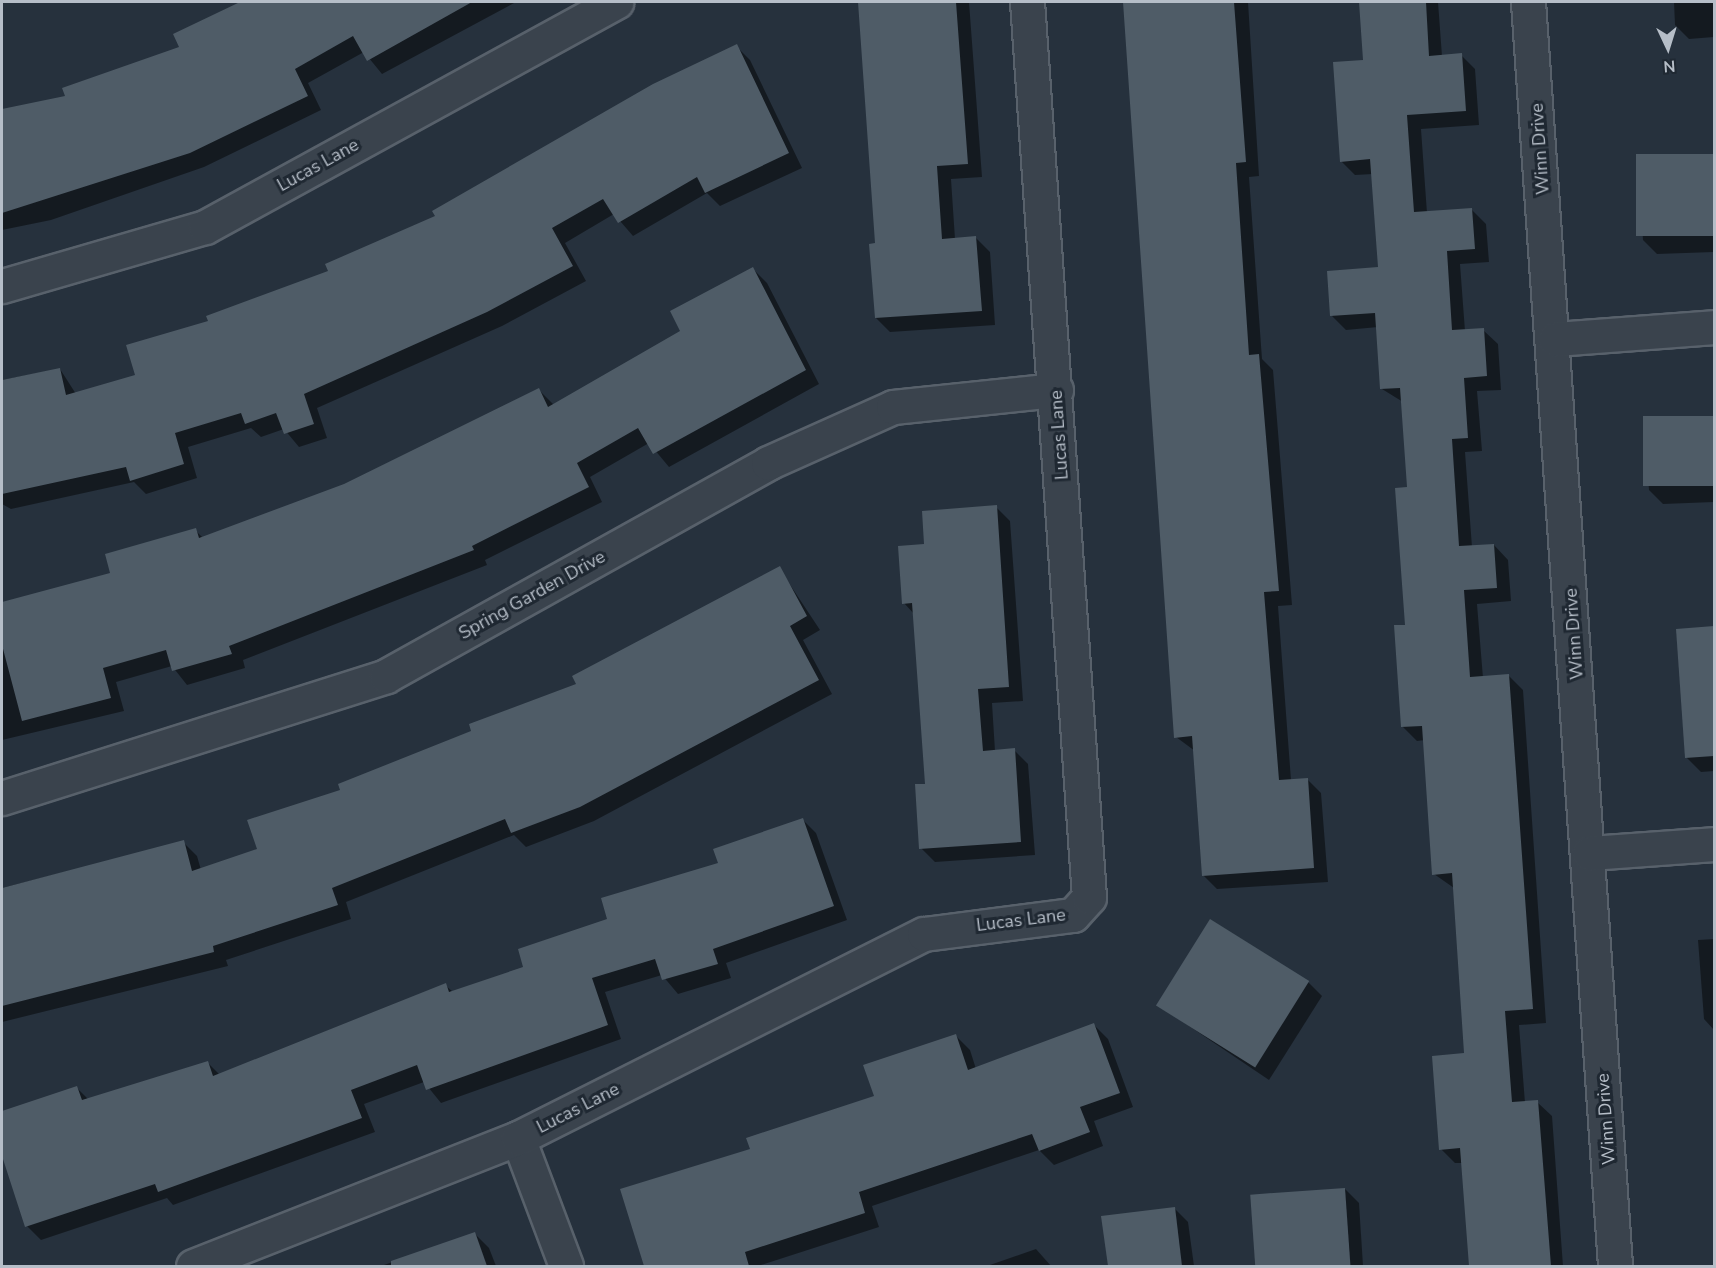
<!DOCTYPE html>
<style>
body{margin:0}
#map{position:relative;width:1716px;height:1268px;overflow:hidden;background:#26313d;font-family:"Nunito Sans",sans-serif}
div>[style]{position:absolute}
.shadow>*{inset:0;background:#0007}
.building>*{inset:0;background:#4f5c67;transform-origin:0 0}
.roads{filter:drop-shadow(2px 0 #58616b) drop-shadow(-2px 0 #58616b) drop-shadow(0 2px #58616b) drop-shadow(0 -2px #58616b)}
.minor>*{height:33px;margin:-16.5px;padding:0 16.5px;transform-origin:16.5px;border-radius:16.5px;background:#3a434d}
span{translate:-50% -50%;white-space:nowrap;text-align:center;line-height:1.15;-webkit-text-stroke:6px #1f2832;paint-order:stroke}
.street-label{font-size:18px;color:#b6bec8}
.frame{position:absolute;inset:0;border:3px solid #b6bec8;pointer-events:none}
.north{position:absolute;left:1638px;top:18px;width:60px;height:60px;-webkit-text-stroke:4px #1f2832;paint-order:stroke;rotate:176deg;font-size:16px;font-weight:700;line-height:24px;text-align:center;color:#b6bec8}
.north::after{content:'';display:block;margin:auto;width:21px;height:27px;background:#b6bec8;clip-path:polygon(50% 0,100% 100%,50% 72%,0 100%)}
</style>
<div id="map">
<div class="shadow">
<div style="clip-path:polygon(243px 2px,516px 2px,382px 74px,364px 52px,308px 83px,321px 110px,204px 167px,51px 220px,2px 230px,2px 110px,67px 97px,181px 48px,175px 35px)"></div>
<div style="clip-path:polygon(859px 2px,969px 2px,982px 177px,951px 179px,955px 239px,976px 238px,990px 252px,995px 325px,890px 332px,876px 318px,877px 245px)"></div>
<div style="clip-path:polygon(1125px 2px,1248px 2px,1259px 176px,1249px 177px,1262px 359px,1273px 370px,1292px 605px,1278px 606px,1291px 780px,1307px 779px,1321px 793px,1328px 882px,1217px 889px,1203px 875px,1195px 751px,1176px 737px)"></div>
<div style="clip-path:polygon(1361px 2px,1438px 2px,1442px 56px,1461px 55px,1475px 69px,1479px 125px,1421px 129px,1427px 213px,1472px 210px,1486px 224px,1489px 262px,1460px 264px,1465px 331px,1483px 330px,1498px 344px,1501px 390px,1477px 391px,1482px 451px,1465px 452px,1472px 547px,1494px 545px,1508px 560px,1511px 601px,1477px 604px,1483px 678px,1509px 676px,1523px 690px,1546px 1023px,1519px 1025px,1525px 1103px,1537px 1102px,1552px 1116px,1563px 1266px,1470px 1266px,1463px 1163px,1455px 1163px,1441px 1149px,1466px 1055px,1454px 888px,1434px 874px,1425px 740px,1417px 741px,1403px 727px,1409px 489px,1403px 402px,1382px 389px,1378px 327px,1346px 330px,1332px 316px,1379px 268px,1373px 174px,1355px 175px,1341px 161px,1365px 62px)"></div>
<div style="clip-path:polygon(1674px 2px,1714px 2px,1714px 37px,1689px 39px,1675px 25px)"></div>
<div style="clip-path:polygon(736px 46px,750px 60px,802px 168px,720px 206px,707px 193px,633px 236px,614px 214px,565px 243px,586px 281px,502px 326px,317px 408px,327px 438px,299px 447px,284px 429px,261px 437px,251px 428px,188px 447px,197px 478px,146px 494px,134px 482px,11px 509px,2px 504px,2px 380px,60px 369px,76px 394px,137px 376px,210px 322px,331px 272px,437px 217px)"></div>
<div style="clip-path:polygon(1714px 156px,1714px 252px,1657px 254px,1643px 240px,1638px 161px)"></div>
<div style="clip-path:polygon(753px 269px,767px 283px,819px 384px,669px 467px,649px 443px,590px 477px,602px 502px,485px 560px,487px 565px,243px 660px,245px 668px,187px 685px,172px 666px,116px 682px,124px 711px,2px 740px,2px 604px,112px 574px,195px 530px,203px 538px,345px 485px,539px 390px,554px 405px,682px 331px)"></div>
<div style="clip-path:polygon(1714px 417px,1714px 502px,1663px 504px,1649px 490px,1644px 422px)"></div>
<div style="clip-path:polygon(996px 507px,1010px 521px,1023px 701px,992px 703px,995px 751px,1014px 750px,1028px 764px,1035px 855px,935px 862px,921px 848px,926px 785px,914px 614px,904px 603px,926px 546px)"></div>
<div style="clip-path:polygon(779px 568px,820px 630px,803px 640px,832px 694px,594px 821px,526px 847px,514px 835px,346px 902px,351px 919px,226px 960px,228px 966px,2px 1022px,2px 888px,183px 842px,197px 856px,201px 870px,259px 850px,342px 791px,578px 685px)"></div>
<div style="clip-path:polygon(1714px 628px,1714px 771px,1701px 772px,1687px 758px,1677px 630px)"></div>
<div style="clip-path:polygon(802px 819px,816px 833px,847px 920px,726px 963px,731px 978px,678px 994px,662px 975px,605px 992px,621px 1039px,441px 1103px,424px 1082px,364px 1104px,375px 1132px,173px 1205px,167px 1198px,41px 1240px,27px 1226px,2px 1151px,2px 1113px,77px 1088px,89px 1100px,207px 1062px,220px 1075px,445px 985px,453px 992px,525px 968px)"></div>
<div style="clip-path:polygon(1714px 939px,1714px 1030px,1704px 1019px,1698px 940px)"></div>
<div style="clip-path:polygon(1308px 982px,1322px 996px,1269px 1080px,1158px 1005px)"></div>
<div style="clip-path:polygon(1094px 1025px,1108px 1039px,1133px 1107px,1094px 1121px,1103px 1146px,1054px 1165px,1039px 1150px,872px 1206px,879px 1227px,758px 1266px,646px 1266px,622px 1190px,752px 1150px,876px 1097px,956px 1036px,970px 1050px,976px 1069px)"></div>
<div style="clip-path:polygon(1345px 1189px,1359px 1203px,1363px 1266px,1257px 1266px,1252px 1196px)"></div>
<div style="clip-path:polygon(1174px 1208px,1188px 1222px,1194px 1266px,1109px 1266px,1103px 1218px)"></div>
<div style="clip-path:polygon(475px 1234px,489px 1248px,496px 1266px,381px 1266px)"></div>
<div style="clip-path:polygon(1036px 1249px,1051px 1266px,987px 1266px)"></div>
</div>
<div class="building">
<div style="clip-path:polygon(240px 2px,472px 2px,367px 61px,353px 36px,295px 69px,308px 96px,190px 153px,2px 213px,2px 109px,65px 96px,62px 88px,179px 47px,173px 34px)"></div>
<div style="clip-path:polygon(858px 2px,956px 2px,968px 164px,937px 166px,942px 239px,976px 236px,982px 311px,875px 318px,869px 244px,875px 243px)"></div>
<div style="clip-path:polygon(1123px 2px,1234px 2px,1246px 162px,1236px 163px,1249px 355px,1259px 354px,1279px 591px,1264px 592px,1279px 780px,1308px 778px,1314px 868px,1202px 876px,1192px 736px,1174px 738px)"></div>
<div style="clip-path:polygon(1359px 2px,1426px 2px,1429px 56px,1462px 53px,1466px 111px,1407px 115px,1414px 212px,1472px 208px,1475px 249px,1447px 251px,1452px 330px,1484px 328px,1487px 376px,1464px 378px,1468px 438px,1452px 439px,1459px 546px,1494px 544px,1497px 588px,1464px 590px,1470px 677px,1509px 674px,1533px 1009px,1505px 1011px,1512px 1102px,1538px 1100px,1551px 1266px,1469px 1266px,1460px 1148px,1439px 1150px,1432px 1056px,1464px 1053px,1452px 873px,1432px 875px,1422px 726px,1401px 727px,1394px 625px,1405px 625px,1395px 488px,1407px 487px,1400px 388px,1380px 389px,1375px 313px,1330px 316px,1327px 271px,1378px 267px,1370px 159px,1340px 162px,1333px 62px,1363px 60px)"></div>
<div style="clip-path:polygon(737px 44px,789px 153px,705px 193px,697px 177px,618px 223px,603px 199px,552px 228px,573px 266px,487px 312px,304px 394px,314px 424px,284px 434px,276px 413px,245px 424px,241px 413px,175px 433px,184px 464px,130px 481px,126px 467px,2px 494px,2px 380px,60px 368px,66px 395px,135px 375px,126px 345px,208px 321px,206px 316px,328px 271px,325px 264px,435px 216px,432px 211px,653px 84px)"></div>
<div style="left:1714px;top:154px;width:82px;height:78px;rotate:90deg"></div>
<div style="clip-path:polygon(753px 267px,806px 370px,653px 454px,638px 428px,577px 463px,589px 487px,472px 546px,474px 550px,229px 646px,232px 654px,172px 671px,166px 650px,103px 668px,111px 698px,22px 721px,2px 645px,2px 602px,110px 573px,105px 554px,196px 528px,199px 538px,344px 484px,539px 388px,548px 407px,680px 331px,670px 311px)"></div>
<div style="left:1714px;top:416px;width:70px;height:71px;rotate:90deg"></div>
<div style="clip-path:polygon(997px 505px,1009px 687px,978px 689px,983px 751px,1015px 748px,1021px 842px,919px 849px,915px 784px,925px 784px,912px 603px,902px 604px,898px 546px,924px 544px,922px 511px)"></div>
<div style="clip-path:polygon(780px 566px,807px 616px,790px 626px,819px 680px,580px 807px,511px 833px,505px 819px,332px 888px,338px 905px,213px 946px,214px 952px,2px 1006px,2px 888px,184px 840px,192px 871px,257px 849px,247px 820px,340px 790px,338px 784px,471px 731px,469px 724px,576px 684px,572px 676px)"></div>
<div style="clip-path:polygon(1714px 626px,1714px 756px,1685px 758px,1676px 629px)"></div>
<div style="clip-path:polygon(803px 818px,834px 906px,713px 949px,718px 964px,662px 980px,655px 959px,592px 978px,608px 1025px,426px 1090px,417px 1065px,351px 1090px,362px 1118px,158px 1192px,155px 1184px,25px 1227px,2px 1156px,2px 1111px,77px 1086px,82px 1100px,208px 1061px,213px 1076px,446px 983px,449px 992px,523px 967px,518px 949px,607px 919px,601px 898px,718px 863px,713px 849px)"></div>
<div style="left:1210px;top:919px;width:117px;height:102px;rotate:32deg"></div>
<div style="clip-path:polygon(1094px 1023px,1120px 1093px,1080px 1107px,1090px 1132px,1039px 1151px,1032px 1134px,859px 1192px,865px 1213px,745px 1252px,749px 1266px,644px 1266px,620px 1189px,750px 1149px,746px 1138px,874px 1096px,863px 1065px,956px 1034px,968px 1070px)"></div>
<div style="left:1345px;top:1188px;width:78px;height:95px;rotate:86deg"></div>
<div style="clip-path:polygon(1175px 1207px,1182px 1266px,1108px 1266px,1101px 1216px)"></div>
<div style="clip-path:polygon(475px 1232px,487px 1266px,391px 1266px,391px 1261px)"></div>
</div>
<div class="roads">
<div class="minor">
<div style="left:1528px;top:2px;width:1267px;rotate:86.06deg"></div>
<div style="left:2px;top:286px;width:211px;rotate:-16.2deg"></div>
<div style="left:205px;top:227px;width:469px;rotate:-28.7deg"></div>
<div style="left:1555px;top:339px;width:159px;rotate:-4.3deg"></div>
<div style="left:2px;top:798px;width:403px;rotate:-17.6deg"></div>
<div style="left:386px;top:676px;width:437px;rotate:-29.1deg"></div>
<div style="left:768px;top:463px;width:137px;rotate:-24.1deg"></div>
<div style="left:893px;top:407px;width:164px;rotate:-6deg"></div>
<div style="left:1589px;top:853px;width:125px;rotate:-4.1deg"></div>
<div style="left:518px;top:1138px;width:137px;rotate:69.4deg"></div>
<div style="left:193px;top:1266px;width:349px;rotate:-21.5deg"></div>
<div style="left:518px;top:1138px;width:454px;rotate:-26.7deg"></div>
<div style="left:924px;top:934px;width:150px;rotate:-7.3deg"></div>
<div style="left:1073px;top:915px;width:24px;rotate:-48deg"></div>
<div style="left:1089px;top:897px;width:897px;rotate:-93.96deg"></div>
</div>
</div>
<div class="street-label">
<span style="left:1540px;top:149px;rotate:-94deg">Winn Drive</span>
<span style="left:318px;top:165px;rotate:-29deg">Lucas Lane</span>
<span style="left:1059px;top:435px;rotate:-94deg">Lucas Lane</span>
<span style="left:532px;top:595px;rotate:-29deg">Spring Garden Drive</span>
<span style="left:1574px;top:634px;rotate:-94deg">Winn Drive</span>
<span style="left:1021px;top:920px;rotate:-7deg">Lucas Lane</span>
<span style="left:578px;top:1108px;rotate:-27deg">Lucas Lane</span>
<span style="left:1606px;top:1119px;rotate:-94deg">Winn Drive</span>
</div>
<div class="frame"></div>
<div class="north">N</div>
</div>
